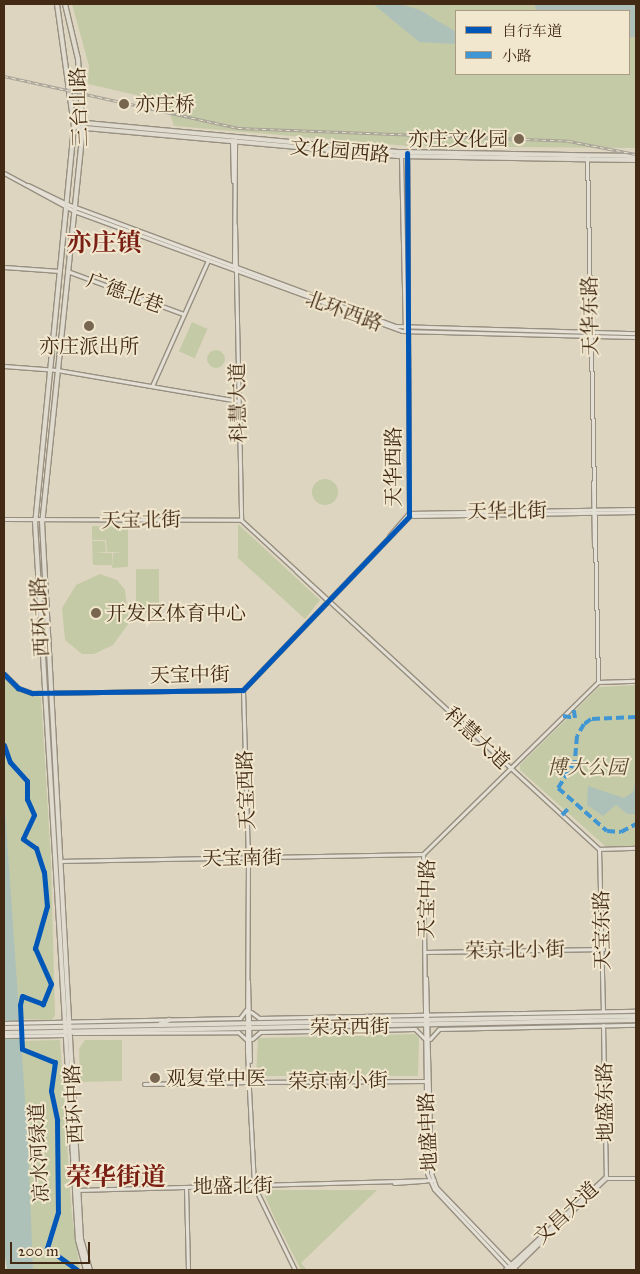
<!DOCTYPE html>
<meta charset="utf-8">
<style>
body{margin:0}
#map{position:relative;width:640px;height:1274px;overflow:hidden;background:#ddd5c0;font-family:"IM FELL Great Primer","Noto Serif SC",serif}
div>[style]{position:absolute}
.green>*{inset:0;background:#c5caa6;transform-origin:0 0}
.round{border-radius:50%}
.water>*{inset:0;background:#aec1b9}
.roads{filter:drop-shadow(1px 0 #978f80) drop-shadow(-1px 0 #978f80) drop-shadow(0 1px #978f80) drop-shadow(0 -1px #978f80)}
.minor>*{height:3px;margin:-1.5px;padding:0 1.5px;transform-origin:1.5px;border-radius:1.5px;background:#e5e0d5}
.major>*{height:4px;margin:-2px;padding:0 2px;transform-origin:2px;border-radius:2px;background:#e0dbcf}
.rail>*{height:3px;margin-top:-1.5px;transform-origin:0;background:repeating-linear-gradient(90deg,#f1e7ce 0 4px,#a7a298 0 8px);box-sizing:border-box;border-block:1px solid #a7a298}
.quiet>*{height:4px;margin-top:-2px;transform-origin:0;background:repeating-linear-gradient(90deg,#3f96d3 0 8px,transparent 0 12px)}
.cycleway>*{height:5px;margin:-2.5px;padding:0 2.5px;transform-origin:2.5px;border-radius:2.5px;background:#0057b8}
.dots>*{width:14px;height:14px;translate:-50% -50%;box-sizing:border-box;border:2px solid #f1e7ce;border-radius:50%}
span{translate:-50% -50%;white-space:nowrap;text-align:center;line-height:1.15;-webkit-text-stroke:4px #f1e7ce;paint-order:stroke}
.poi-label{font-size:20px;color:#422a15}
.left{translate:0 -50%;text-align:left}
.right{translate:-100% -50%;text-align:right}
.street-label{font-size:20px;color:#422a15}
.park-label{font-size:20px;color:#58482e;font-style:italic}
.district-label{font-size:25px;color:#7a1f14;font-weight:700}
.frame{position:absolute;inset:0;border:5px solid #422a15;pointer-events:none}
.legend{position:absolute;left:455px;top:10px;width:175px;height:65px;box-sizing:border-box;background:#f1e7ce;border:1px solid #ab9b84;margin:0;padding:6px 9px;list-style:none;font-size:15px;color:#422a15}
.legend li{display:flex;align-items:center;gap:10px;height:25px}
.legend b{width:25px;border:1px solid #ab9b84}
.scale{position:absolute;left:10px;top:1242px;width:80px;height:22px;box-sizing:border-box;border:2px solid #422a15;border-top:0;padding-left:6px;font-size:15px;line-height:18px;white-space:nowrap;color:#422a15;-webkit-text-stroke:4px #f1e7ce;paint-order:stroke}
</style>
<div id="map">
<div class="green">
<div style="clip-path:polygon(evenodd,72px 4px,636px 4px,636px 148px,407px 146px,174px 126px,166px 102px,88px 84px,89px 66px,72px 4px,456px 11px,629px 11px,629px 74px,456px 74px,456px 11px)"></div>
<div style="left:192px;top:322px;width:17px;height:32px;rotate:24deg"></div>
<div class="round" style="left:207px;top:350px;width:18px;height:18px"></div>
<div class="round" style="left:312px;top:479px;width:26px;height:26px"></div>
<div style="clip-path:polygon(238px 524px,320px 600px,305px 619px,238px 558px)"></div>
<div style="clip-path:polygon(92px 526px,128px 527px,128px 567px,112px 568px,113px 553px,123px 552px,107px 552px,106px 540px,92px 540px)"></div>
<div style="clip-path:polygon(92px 541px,105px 541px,106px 552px,95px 553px,112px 553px,112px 565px,93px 565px)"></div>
<div style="left:136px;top:569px;width:23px;height:44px"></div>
<div style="clip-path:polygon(100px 574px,117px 580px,125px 590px,129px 623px,113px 645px,94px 654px,82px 654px,65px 640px,62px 608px,76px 585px)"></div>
<div style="clip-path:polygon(4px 678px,18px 691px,41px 697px,51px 861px,55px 1015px,52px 1020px,18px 1019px,4px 794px)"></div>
<div style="clip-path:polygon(636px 685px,636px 846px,606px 847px,520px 770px,520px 765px,599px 687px)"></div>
<div style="clip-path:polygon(415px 1034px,419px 1038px,418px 1076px,256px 1076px,258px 1038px)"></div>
<div style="clip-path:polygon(60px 1040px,72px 1216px,80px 1270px,33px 1270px,19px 1041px)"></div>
<div style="clip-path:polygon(85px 1040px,122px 1040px,122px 1081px,80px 1082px,79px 1049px)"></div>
<div style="clip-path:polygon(268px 1190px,377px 1190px,301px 1263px,307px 1270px,301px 1270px,275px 1219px,265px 1196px)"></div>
</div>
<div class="water">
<div style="clip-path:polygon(373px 4px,400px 4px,420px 10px,456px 32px,456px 44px,419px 42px)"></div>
<div style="clip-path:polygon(534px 4px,636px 4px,636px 37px,629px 37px,629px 11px,537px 11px)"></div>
<div style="clip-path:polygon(636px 778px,636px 814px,627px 814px,616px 805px,603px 816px,587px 805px,588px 786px,624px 798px,633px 792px)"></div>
<div style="clip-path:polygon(4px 794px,28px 1142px,33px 1270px,7px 1270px,5px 1257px)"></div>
</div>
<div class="roads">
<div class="minor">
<div style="left:232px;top:140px;width:41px;rotate:88.6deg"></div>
<div style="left:587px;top:155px;width:527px;rotate:88.8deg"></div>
<div style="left:401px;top:156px;width:173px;rotate:88.7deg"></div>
<div style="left:4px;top:173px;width:80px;rotate:28.5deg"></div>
<div style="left:74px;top:211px;width:349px;rotate:20.1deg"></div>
<div style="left:402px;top:331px;width:234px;rotate:1.5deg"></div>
<div style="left:28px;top:185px;width:43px;rotate:26deg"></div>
<div style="left:67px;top:204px;width:350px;rotate:20.4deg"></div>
<div style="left:395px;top:326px;width:241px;rotate:1.7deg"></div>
<div style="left:235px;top:225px;width:295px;rotate:88.8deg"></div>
<div style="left:241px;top:520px;width:486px;rotate:42.6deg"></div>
<div style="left:599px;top:849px;width:37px;rotate:-2deg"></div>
<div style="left:234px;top:266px;width:126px;rotate:-89.5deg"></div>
<div style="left:4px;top:267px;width:56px;rotate:4.1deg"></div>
<div style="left:67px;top:271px;width:124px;rotate:20.3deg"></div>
<div style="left:4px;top:366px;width:53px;rotate:4.3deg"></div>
<div style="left:57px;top:370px;width:184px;rotate:9.7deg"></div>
<div style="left:152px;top:386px;width:138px;rotate:-66deg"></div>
<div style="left:593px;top:482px;width:64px;rotate:89.1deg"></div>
<div style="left:409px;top:516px;width:227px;rotate:-1deg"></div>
<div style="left:4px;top:519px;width:237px;rotate:0.2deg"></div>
<div style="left:389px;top:536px;width:30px;rotate:-49deg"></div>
<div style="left:409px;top:513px;width:227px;rotate:-1deg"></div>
<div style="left:296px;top:571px;width:41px;rotate:43deg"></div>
<div style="left:4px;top:674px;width:20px;rotate:45deg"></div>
<div style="left:18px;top:688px;width:15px;rotate:20deg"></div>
<div style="left:32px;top:693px;width:211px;rotate:-0.8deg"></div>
<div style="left:243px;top:690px;width:240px;rotate:-46.3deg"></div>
<div style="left:409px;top:516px;width:360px;rotate:-90.3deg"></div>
<div style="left:243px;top:690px;width:167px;rotate:88.3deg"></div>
<div style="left:248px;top:857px;width:194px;rotate:90.3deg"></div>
<div style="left:247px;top:1051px;width:135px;rotate:87deg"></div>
<div style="left:254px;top:1186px;width:93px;rotate:64deg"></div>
<div style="left:599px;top:849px;width:162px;rotate:88.6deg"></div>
<div style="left:60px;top:861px;width:363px;rotate:-1.1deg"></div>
<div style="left:426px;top:952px;width:177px;rotate:-1deg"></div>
<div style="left:426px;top:978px;width:195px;rotate:88.5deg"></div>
<div style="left:431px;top:1173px;width:15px;rotate:70deg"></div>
<div style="left:436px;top:1187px;width:115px;rotate:46.1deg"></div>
<div style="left:248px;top:981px;width:80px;rotate:88.6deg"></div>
<div style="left:251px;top:1012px;width:10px;rotate:37deg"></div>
<div style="left:259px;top:1018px;width:377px;rotate:-1.1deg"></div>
<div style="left:4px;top:1023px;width:236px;rotate:-1.2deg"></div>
<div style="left:240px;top:1018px;width:10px;rotate:-53deg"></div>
<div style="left:603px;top:1025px;width:153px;rotate:88.9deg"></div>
<div style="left:606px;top:1178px;width:30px"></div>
<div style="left:73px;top:1033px;width:165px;rotate:-0.3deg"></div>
<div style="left:238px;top:1032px;width:12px;rotate:42deg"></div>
<div style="left:4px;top:1036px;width:61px;rotate:-0.9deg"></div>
<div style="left:252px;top:1039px;width:11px;rotate:-41deg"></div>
<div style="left:260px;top:1032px;width:155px;rotate:-1.1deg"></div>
<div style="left:415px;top:1029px;width:13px;rotate:45deg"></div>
<div style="left:430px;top:1039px;width:13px;rotate:-48deg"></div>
<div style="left:439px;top:1029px;width:197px;rotate:-1.2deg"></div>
<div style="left:250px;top:1082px;width:176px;rotate:-0.3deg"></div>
<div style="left:144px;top:1084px;width:106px;rotate:-1.1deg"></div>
<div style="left:394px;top:1183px;width:31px;rotate:-4deg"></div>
<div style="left:186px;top:1187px;width:83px;rotate:88.6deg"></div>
<div style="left:78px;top:1190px;width:356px;rotate:-1.6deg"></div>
<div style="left:510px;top:1270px;width:111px;rotate:-133.2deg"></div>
<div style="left:434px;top:1189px;width:17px;rotate:-114deg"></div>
<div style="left:427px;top:1173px;width:319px;rotate:-90.7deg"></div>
<div style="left:423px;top:854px;width:245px;rotate:-44.5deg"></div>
<div style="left:598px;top:682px;width:38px;rotate:-2deg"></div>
</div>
<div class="major">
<div style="left:57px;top:4px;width:124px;rotate:82.1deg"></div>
<div style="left:74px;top:127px;width:397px;rotate:95.6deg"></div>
<div style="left:35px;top:522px;width:669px;rotate:86.57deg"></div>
<div style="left:75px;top:1190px;width:50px;rotate:86.6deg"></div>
<div style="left:78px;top:1240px;width:31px;rotate:75deg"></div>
<div style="left:65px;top:4px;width:57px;rotate:76.7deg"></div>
<div style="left:78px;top:59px;width:69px;rotate:85.9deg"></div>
<div style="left:83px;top:128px;width:396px;rotate:95.9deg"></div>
<div style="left:42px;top:522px;width:718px;rotate:86.89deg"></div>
<div style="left:81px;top:1239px;width:32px;rotate:74deg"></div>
<div style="left:75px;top:122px;width:327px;rotate:5.3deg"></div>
<div style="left:401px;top:152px;width:235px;rotate:1deg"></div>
<div style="left:74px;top:127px;width:328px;rotate:5.1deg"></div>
<div style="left:401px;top:156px;width:235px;rotate:1deg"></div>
<div style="left:160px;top:1024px;width:10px;rotate:-24deg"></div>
<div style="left:4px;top:1028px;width:632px;rotate:-1.09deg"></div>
<div style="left:4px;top:1033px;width:632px;rotate:-1.18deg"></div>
<div style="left:506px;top:1270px;width:136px;rotate:-42.6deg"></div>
<div style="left:512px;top:1270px;width:132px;rotate:-44.4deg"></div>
</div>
</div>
<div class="rail">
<div style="left:4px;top:76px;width:240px;rotate:12.5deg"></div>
<div style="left:238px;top:128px;width:331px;rotate:2.2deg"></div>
<div style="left:569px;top:141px;width:68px;rotate:11deg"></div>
</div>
<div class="quiet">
<div style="left:563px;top:716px;width:12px;rotate:9deg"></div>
<div style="left:575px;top:718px;width:12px;rotate:-99deg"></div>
<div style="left:636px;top:717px;width:45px;rotate:177.5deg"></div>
<div style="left:591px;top:719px;width:9px;rotate:144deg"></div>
<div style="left:584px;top:724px;width:14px;rotate:120deg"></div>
<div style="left:577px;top:736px;width:25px;rotate:95deg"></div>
<div style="left:575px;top:761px;width:32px;rotate:122deg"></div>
<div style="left:558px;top:788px;width:65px;rotate:41.3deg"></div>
<div style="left:607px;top:831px;width:14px;rotate:4deg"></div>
<div style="left:621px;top:832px;width:17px;rotate:-28deg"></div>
<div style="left:562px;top:815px;width:10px;rotate:-45deg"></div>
</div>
<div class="cycleway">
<div style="left:4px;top:674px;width:20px;rotate:45deg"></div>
<div style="left:18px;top:688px;width:15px;rotate:20deg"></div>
<div style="left:32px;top:693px;width:211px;rotate:-0.8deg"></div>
<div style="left:243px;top:690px;width:240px;rotate:-46.3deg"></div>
<div style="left:409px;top:516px;width:363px;rotate:-90.3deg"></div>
<div style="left:4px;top:745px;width:18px;rotate:71deg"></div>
<div style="left:10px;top:762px;width:25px;rotate:48deg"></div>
<div style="left:27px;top:781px;width:18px;rotate:90deg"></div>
<div style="left:27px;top:799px;width:17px;rotate:66deg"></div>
<div style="left:34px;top:815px;width:26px;rotate:115deg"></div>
<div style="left:23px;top:839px;width:16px;rotate:35deg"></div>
<div style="left:36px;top:848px;width:25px;rotate:72deg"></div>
<div style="left:44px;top:872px;width:34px;rotate:85deg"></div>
<div style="left:47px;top:906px;width:44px;rotate:105.9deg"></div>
<div style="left:35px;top:948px;width:39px;rotate:66deg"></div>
<div style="left:51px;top:984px;width:22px;rotate:112deg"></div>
<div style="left:43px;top:1004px;width:22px;rotate:-159deg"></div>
<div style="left:22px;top:996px;width:9px;rotate:103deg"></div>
<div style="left:20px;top:1005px;width:44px;rotate:87.4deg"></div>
<div style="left:22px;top:1049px;width:35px;rotate:22deg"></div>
<div style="left:55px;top:1062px;width:29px;rotate:98deg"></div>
<div style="left:51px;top:1091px;width:30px;rotate:78deg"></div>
<div style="left:57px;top:1120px;width:92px;rotate:89.4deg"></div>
<div style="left:58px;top:1212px;width:38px;rotate:107deg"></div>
<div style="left:47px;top:1248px;width:37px;rotate:36deg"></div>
</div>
<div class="dots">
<div style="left:124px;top:104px;background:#786651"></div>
<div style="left:519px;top:139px;background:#786651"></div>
<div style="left:89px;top:326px;background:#786651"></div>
<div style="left:96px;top:613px;background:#786651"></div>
<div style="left:155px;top:1078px;background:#786651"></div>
</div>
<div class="poi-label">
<span class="left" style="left:135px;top:104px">亦庄桥</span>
<span class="right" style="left:508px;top:139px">亦庄文化园</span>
<span style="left:89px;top:346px">亦庄派出所</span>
<span class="left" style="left:106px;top:613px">开发区体育中心</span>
<span class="left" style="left:166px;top:1078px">观复堂中医</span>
</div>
<div class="street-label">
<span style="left:79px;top:107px;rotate:-92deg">三台山路</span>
<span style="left:340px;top:151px;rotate:5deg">文化园西路</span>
<span style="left:125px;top:293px;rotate:20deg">广德北巷</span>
<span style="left:344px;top:311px;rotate:20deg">北环西路</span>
<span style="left:590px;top:316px;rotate:-91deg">天华东路</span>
<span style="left:238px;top:403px;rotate:-91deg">科慧大道</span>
<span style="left:393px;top:467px;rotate:-90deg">天华西路</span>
<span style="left:507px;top:511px;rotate:-1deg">天华北街</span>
<span style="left:141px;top:520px;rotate:-1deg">天宝北街</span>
<span style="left:40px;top:617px;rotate:-93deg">西环北路</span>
<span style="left:190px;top:675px;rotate:-1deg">天宝中街</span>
<span style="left:477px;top:738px;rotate:43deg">科慧大道</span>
<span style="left:246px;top:790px;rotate:-92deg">天宝西路</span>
<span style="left:242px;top:858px;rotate:-1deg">天宝南街</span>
<span style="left:427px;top:899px;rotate:-89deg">天宝中路</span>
<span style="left:602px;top:930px;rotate:-91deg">天宝东路</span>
<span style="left:515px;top:950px;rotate:-1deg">荣京北小街</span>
<span style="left:350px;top:1027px;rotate:-1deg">荣京西街</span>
<span style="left:338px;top:1081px;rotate:-1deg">荣京南小街</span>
<span style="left:605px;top:1102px;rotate:-91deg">地盛东路</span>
<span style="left:74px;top:1104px;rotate:-93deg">西环中路</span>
<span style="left:428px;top:1132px;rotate:-93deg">地盛中路</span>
<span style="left:39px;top:1153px;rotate:-93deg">凉水河绿道</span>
<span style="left:233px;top:1186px;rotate:-1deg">地盛北街</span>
<span style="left:566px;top:1213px;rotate:-43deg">文昌大道</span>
</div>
<div class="park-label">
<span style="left:587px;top:767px">博大公园</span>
</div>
<div class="district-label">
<span style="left:104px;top:243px">亦庄镇</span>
<span style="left:116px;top:1177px">荣华街道</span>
</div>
<div class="frame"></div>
<ul class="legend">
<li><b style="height:6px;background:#0057b8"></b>自行车道</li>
<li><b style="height:6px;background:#3f96d3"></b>小路</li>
</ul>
<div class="scale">200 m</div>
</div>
